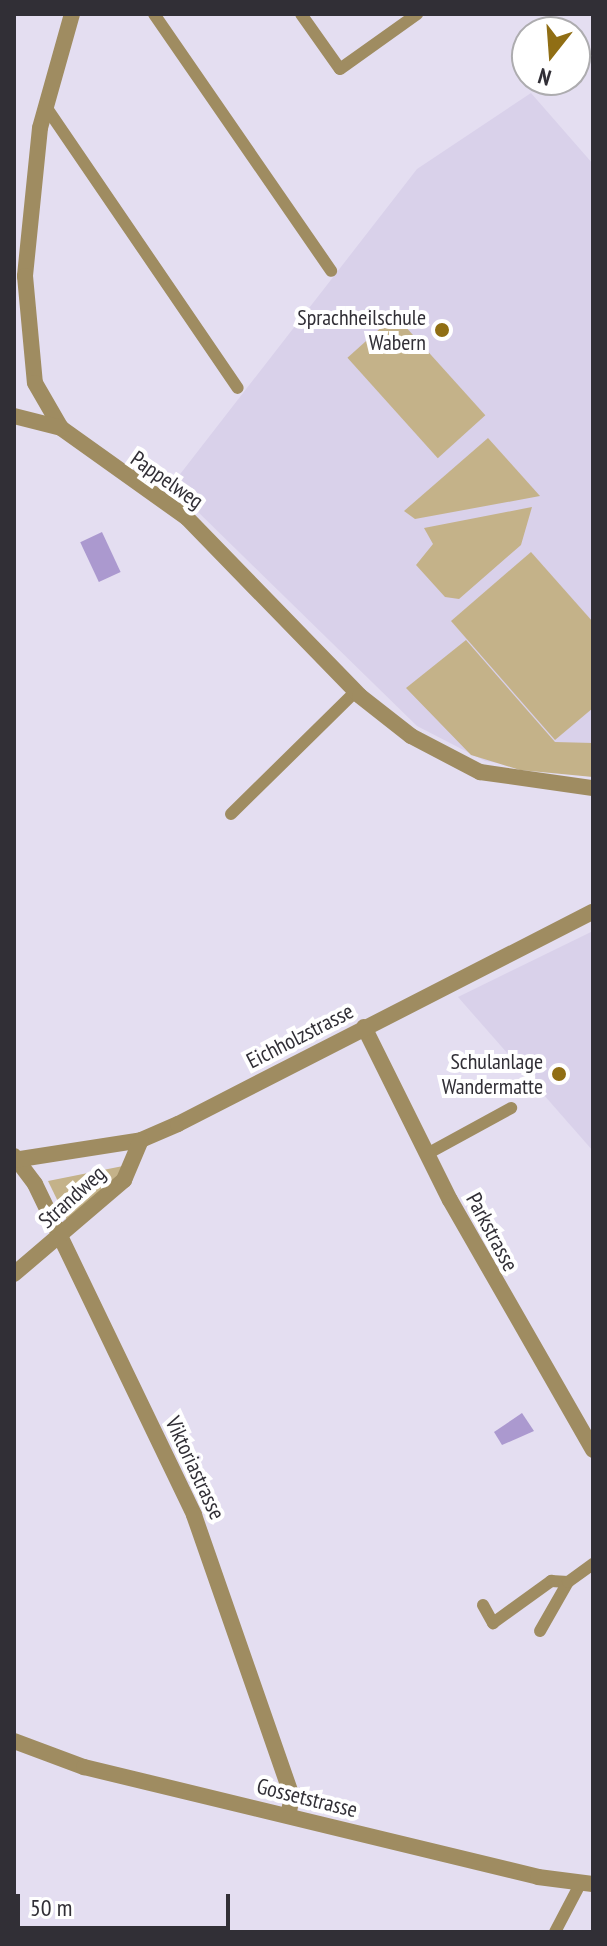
<!DOCTYPE html>
<style>
body{margin:0}
#map{position:relative;width:607px;height:1946px;overflow:hidden;background:#e4def1;font-family:"PT Sans Narrow",sans-serif}
div>[style]{position:absolute}
.built>*{inset:0;background:#d9d1ea}
.green>*{inset:0;background:#c4b289;transform-origin:0 0}
.water>*{inset:0;background:#ab99cf;transform-origin:0 0}
.lane>*{height:12px;margin:-6px;padding:0 6px;transform-origin:6px;border-radius:6px;background:#9f8c61}
.street>*{height:16px;margin:-8px;padding:0 8px;transform-origin:8px;border-radius:8px;background:#9f8c61}
.dots>*{width:22px;height:22px;translate:-50% -50%;box-sizing:border-box;border:4px solid #fff;border-radius:50%}
span{translate:-50% -50%;white-space:nowrap;text-align:center;line-height:1.15;-webkit-text-stroke:8px #fff;paint-order:stroke}
.poi-label{font-size:22px;color:#312f36}
.right{translate:-100% -50%;text-align:right}
.street-label{font-size:22px;color:#312f36}
.frame{position:absolute;inset:0;border:16px solid #312f36;pointer-events:none}
.north{position:absolute;left:511px;top:16px;width:80px;height:80px;box-sizing:border-box;background:#fff;border:2px solid #adacaf;border-radius:50%;rotate:197deg;font-size:22px;font-weight:700;line-height:32px;text-align:center;color:#312f36}
.north::after{content:'';display:block;margin:auto;width:28px;height:36px;background:#906e14;clip-path:polygon(50% 0,100% 100%,50% 72%,0 100%)}
.scale{position:absolute;left:16px;top:1894px;width:214px;height:36px;box-sizing:border-box;border:4px solid #312f36;border-top:0;padding-left:10px;font-size:24px;line-height:28px;white-space:nowrap;color:#312f36;-webkit-text-stroke:6px #fff;paint-order:stroke}
</style>
<div id="map">
<div class="built">
<div style="clip-path:polygon(531px 93px,593px 164px,593px 777px,485px 761px,417px 726px,195px 509px,167px 491px,417px 169px)"></div>
<div style="clip-path:polygon(593px 931px,593px 1151px,458px 997px)"></div>
</div>
<div class="green">
<div style="left:395px;top:315px;width:135px;height:64px;rotate:48deg"></div>
<div style="clip-path:polygon(488px 438px,540px 496px,415px 519px,404px 511px)"></div>
<div style="clip-path:polygon(532px 507px,521px 545px,459px 599px,445px 597px,416px 565px,433px 544px,424px 528px)"></div>
<div style="clip-path:polygon(531px 552px,593px 622px,593px 708px,555px 740px,451px 621px)"></div>
<div style="clip-path:polygon(466px 640px,555px 742px,593px 743px,593px 777px,520px 770px,471px 755px,406px 688px)"></div>
<div style="clip-path:polygon(128px 1165px,117px 1180px,67px 1220px,48px 1181px)"></div>
</div>
<div class="water">
<div style="left:102px;top:532px;width:44px;height:24px;rotate:65deg"></div>
<div style="clip-path:polygon(522px 1413px,534px 1431px,502px 1445px,494px 1432px)"></div>
</div>
<div class="lane">
<div style="left:154px;top:14px;width:312px;rotate:55.4deg"></div>
<div style="left:301px;top:14px;width:67px;rotate:54.7deg"></div>
<div style="left:340px;top:69px;width:95px;rotate:-35.5deg"></div>
<div style="left:46px;top:107px;width:340px;rotate:55.7deg"></div>
<div style="left:231px;top:814px;width:175px;rotate:-44.5deg"></div>
<div style="left:427px;top:1154px;width:96px;rotate:-28.7deg"></div>
<div style="left:483px;top:1605px;width:21px;rotate:61deg"></div>
<div style="left:493px;top:1623px;width:72px;rotate:-35.9deg"></div>
<div style="left:551px;top:1581px;width:17px;rotate:3deg"></div>
<div style="left:540px;top:1631px;width:56px;rotate:-60.3deg"></div>
<div style="left:568px;top:1582px;width:31px;rotate:-36deg"></div>
<div style="left:555px;top:1932px;width:52px;rotate:-62.4deg"></div>
</div>
<div class="street">
<div style="left:72px;top:14px;width:118px;rotate:105.7deg"></div>
<div style="left:40px;top:128px;width:149px;rotate:95.8deg"></div>
<div style="left:25px;top:276px;width:107px;rotate:84.7deg"></div>
<div style="left:35px;top:383px;width:52px;rotate:60deg"></div>
<div style="left:61px;top:428px;width:155px;rotate:35.5deg"></div>
<div style="left:187px;top:518px;width:248px;rotate:45.8deg"></div>
<div style="left:360px;top:696px;width:65px;rotate:38.1deg"></div>
<div style="left:411px;top:736px;width:78px;rotate:27.6deg"></div>
<div style="left:480px;top:772px;width:114px;rotate:8.1deg"></div>
<div style="left:14px;top:416px;width:49px;rotate:14.3deg"></div>
<div style="left:364px;top:1027px;width:193px;rotate:63.6deg"></div>
<div style="left:450px;top:1200px;width:288px;rotate:60.2deg"></div>
<div style="left:14px;top:1156px;width:35px;rotate:53deg"></div>
<div style="left:35px;top:1184px;width:367px;rotate:64.3deg"></div>
<div style="left:194px;top:1515px;width:298px;rotate:70.8deg"></div>
<div style="left:292px;top:1796px;width:20px;rotate:101deg"></div>
<div style="left:14px;top:1160px;width:129px;rotate:-8.9deg"></div>
<div style="left:141px;top:1140px;width:40px;rotate:-23.4deg"></div>
<div style="left:178px;top:1124px;width:466px;rotate:-27.1deg"></div>
<div style="left:14px;top:1274px;width:145px;rotate:-40.5deg"></div>
<div style="left:124px;top:1180px;width:43px;rotate:-67deg"></div>
<div style="left:14px;top:1741px;width:75px;rotate:20.4deg"></div>
<div style="left:84px;top:1767px;width:467px;rotate:13.6deg"></div>
<div style="left:538px;top:1877px;width:55px;rotate:7.3deg"></div>
</div>
<div class="dots">
<div style="left:442px;top:330px;background:#906e14"></div>
<div style="left:559px;top:1074px;background:#906e14"></div>
</div>
<div class="poi-label">
<span class="right" style="left:426px;top:330px">Sprachheilschule<br>Wabern</span>
<span class="right" style="left:543px;top:1074px">Schulanlage<br>Wandermatte</span>
</div>
<div class="street-label">
<span style="left:167px;top:480px;rotate:35deg">Pappelweg</span>
<span style="left:300px;top:1036px;rotate:-27deg">Eichholzstrasse</span>
<span style="left:72px;top:1197px;rotate:-42deg">Strandweg</span>
<span style="left:492px;top:1232px;rotate:62deg">Parkstrasse</span>
<span style="left:195px;top:1468px;rotate:65deg">Viktoriastrasse</span>
<span style="left:307px;top:1798px;rotate:14deg">Gossetstrasse</span>
</div>
<div class="frame"></div>
<div class="north">N</div>
<div class="scale">50 m</div>
</div>
